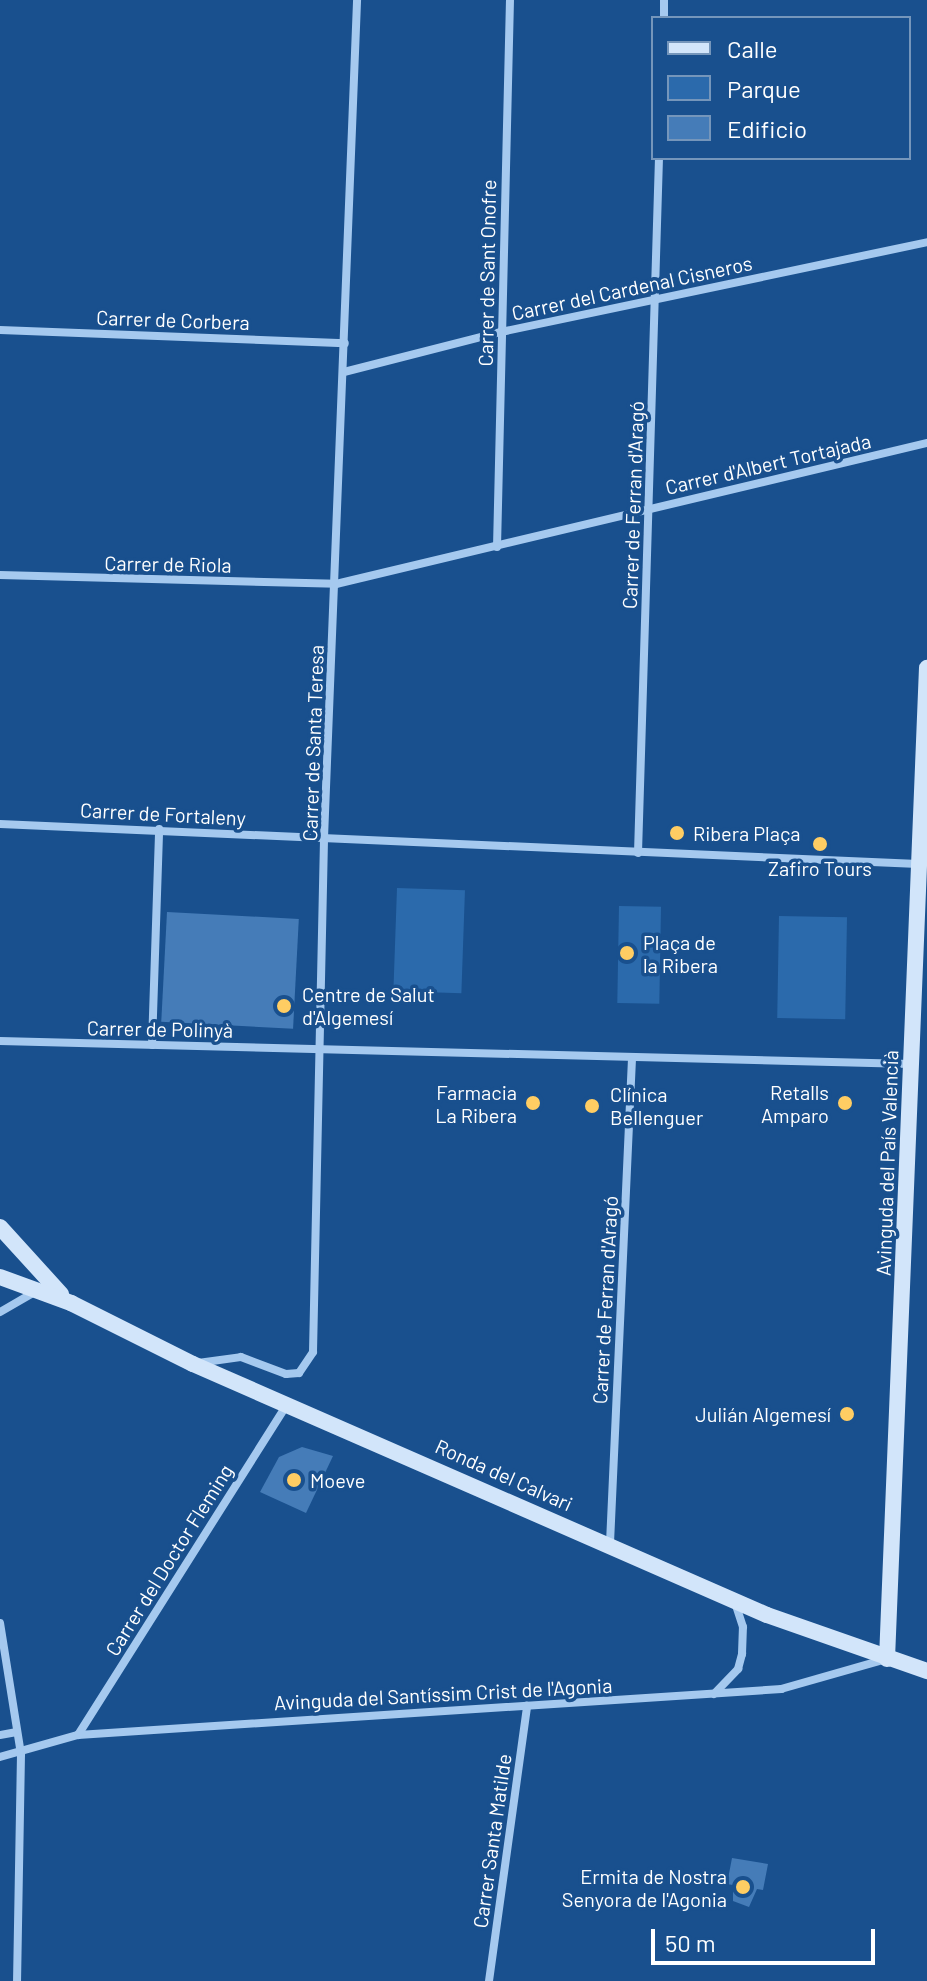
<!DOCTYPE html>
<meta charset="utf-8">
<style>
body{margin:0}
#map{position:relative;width:927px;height:1981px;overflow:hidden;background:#19508e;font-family:Barlow,sans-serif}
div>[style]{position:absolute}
.green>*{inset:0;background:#2b6aac;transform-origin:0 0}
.building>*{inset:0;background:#457cb8;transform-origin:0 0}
.street>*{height:8px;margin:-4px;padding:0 4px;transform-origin:4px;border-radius:4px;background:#a5c9ef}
.secondary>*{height:16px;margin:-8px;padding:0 8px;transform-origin:8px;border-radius:8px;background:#d2e5fa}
.dots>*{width:22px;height:22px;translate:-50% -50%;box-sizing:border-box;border:4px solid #19508e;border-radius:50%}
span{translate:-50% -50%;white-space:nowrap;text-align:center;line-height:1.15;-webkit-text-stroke:7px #19508e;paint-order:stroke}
.street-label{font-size:20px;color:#fff}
.poi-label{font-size:20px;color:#fff}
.left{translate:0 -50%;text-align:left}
.right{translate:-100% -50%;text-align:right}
.legend{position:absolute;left:651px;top:16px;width:260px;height:144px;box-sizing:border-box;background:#19508e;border:2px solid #7596bb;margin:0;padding:10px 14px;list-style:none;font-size:24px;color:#fff}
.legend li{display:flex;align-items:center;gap:16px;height:40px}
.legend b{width:40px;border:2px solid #7596bb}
.scale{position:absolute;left:651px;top:1929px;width:224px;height:36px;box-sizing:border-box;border:4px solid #fff;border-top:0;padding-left:10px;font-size:24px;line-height:28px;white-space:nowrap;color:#fff;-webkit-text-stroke:6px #19508e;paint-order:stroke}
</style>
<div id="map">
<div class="green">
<div style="left:397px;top:888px;width:68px;height:103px;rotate:2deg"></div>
<div style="left:619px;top:906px;width:42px;height:97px;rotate:1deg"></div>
<div style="left:779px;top:916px;width:68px;height:102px;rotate:1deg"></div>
</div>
<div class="building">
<div style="left:167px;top:912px;width:132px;height:110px;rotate:3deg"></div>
<div style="clip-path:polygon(302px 1447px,333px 1456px,306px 1513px,260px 1492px,279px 1457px)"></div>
<div style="clip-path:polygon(732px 1858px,768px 1864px,763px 1890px,757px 1889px,749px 1907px,733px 1901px,733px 1885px,727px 1884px)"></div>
</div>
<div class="street">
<div style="left:664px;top:18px;width:18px;rotate:-90deg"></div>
<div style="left:0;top:330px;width:345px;rotate:2.2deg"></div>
<div style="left:344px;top:372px;width:162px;rotate:-14.3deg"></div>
<div style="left:501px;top:332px;width:435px;rotate:-11.9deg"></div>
<div style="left:497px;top:547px;width:547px;rotate:-88.64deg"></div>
<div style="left:0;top:575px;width:336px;rotate:1.5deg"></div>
<div style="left:336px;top:584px;width:608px;rotate:-13.42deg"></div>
<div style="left:0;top:824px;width:919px;rotate:2.49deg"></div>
<div style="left:638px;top:853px;width:695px;rotate:-88.27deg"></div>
<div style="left:0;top:1041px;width:911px;rotate:1.45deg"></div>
<div style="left:152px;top:1045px;width:216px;rotate:-88.1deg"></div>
<div style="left:0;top:1312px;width:39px;rotate:-30deg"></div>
<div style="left:198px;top:1363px;width:43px;rotate:-7.9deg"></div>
<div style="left:241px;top:1357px;width:48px;rotate:20.7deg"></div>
<div style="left:286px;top:1374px;width:13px;rotate:-4deg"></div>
<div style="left:299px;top:1373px;width:25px;rotate:-56deg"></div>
<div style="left:313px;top:1352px;width:514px;rotate:-88.77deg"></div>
<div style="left:324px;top:838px;width:839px;rotate:-87.74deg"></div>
<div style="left:610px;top:1543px;width:485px;rotate:-87.4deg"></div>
<div style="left:0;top:1623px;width:133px;rotate:80.9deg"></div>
<div style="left:21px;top:1754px;width:227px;rotate:91deg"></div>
<div style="left:714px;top:1694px;width:35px;rotate:-46deg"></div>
<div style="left:738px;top:1669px;width:16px;rotate:-75deg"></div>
<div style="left:742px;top:1654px;width:27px;rotate:-88deg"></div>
<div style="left:743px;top:1627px;width:25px;rotate:-108deg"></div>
<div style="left:0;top:1735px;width:17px;rotate:-10deg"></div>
<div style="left:78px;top:1735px;width:391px;rotate:-57.7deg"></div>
<div style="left:0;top:1757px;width:81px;rotate:-15.8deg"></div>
<div style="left:78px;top:1735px;width:705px;rotate:-3.74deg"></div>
<div style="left:781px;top:1689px;width:109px;rotate:-15.9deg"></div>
<div style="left:489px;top:1981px;width:278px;rotate:-82.1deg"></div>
</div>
<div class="secondary">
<div style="left:0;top:1227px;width:91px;rotate:47.7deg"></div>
<div style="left:0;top:1277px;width:76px;rotate:20.1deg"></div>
<div style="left:71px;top:1303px;width:136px;rotate:26.6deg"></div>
<div style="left:193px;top:1364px;width:626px;rotate:23.62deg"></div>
<div style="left:767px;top:1615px;width:170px;rotate:19.3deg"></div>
<div style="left:887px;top:1659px;width:992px;rotate:-87.69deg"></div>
</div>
<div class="dots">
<div style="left:677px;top:833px;background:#ffcd63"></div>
<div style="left:820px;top:844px;background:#ffcd63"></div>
<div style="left:627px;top:953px;background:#ffcd63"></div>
<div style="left:284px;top:1006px;background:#ffcd63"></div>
<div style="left:533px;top:1103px;background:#ffcd63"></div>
<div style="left:845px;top:1103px;background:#ffcd63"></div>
<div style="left:592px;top:1106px;background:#ffcd63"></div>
<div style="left:847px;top:1414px;background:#ffcd63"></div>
<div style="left:294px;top:1480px;background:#ffcd63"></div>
<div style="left:743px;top:1887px;background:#ffcd63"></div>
</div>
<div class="street-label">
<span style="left:487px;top:273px;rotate:-89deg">Carrer de Sant Onofre</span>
<span style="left:632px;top:288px;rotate:-12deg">Carrer del Cardenal Cisneros</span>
<span style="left:173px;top:320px;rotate:2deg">Carrer de Corbera</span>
<span style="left:768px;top:464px;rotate:-13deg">Carrer d'Albert Tortajada</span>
<span style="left:633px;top:505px;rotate:-88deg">Carrer de Ferran d'Aragó</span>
<span style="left:168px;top:564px;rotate:1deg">Carrer de Riola</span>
<span style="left:313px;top:743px;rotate:-88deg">Carrer de Santa Teresa</span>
<span style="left:163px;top:814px;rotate:3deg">Carrer de Fortaleny</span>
<span style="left:160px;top:1029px;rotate:1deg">Carrer de Polinyà</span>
<span style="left:887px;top:1163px;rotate:-88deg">Avinguda del País Valencià</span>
<span style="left:605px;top:1300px;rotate:-87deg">Carrer de Ferran d'Aragó</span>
<span style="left:504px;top:1475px;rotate:24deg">Ronda del Calvari</span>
<span style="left:169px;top:1560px;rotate:-58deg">Carrer del Doctor Fleming</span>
<span style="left:443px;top:1694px;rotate:-3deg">Avinguda del Santíssim Crist de l'Agonia</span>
<span style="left:492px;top:1841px;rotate:-82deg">Carrer Santa Matilde</span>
</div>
<div class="poi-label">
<span class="left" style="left:693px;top:833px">Ribera Plaça</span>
<span style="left:820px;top:868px">Zafiro Tours</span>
<span class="left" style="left:643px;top:954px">Plaça de<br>la Ribera</span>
<span class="left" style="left:302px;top:1006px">Centre de Salut<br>d'Algemesí</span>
<span class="right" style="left:517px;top:1104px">Farmacia<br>La Ribera</span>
<span class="right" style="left:829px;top:1104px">Retalls<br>Amparo</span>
<span class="left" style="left:610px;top:1106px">Clínica<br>Bellenguer</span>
<span class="right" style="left:831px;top:1414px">Julián Algemesí</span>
<span class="left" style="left:310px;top:1480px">Moeve</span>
<span class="right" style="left:727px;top:1888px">Ermita de Nostra<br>Senyora de l'Agonia</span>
</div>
<ul class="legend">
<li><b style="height:10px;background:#d2e5fa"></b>Calle</li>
<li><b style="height:22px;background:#2b6aac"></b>Parque</li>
<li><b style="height:22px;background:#457cb8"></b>Edificio</li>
</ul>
<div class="scale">50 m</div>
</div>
